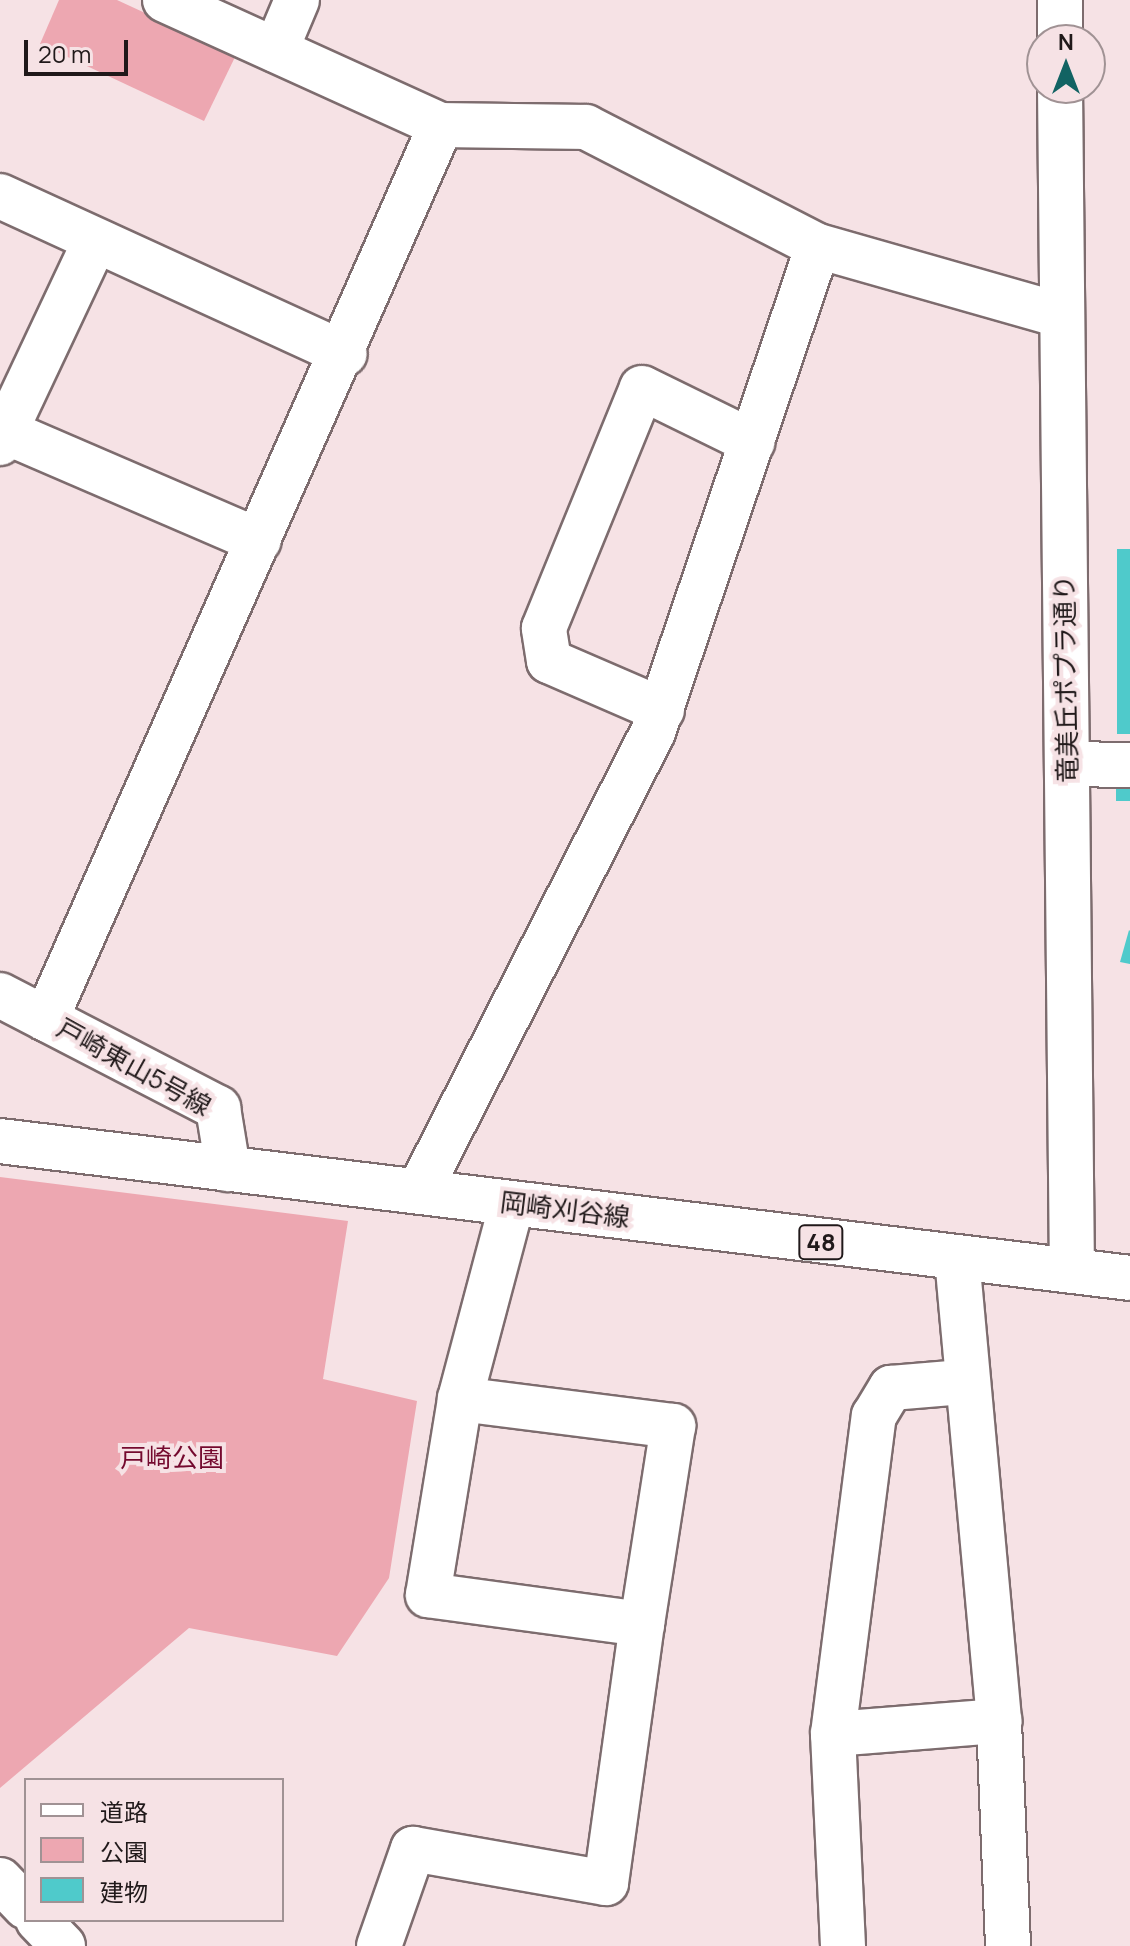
<!DOCTYPE html>
<meta charset="utf-8">
<style>
body{margin:0}
#map{position:relative;width:1130px;height:1946px;overflow:hidden;background:#f6e2e5;font-family:Manrope,"Noto Sans JP",sans-serif}
div>[style]{position:absolute}
.green>*{inset:0;background:#eda7b1}
.building>*{inset:0;background:#4fcacb;transform-origin:0 0}
.roads{filter:drop-shadow(2px 0 #7d6c6e) drop-shadow(-2px 0 #7d6c6e) drop-shadow(0 2px #7d6c6e) drop-shadow(0 -2px #7d6c6e)}
.minor>*{height:44px;margin:-22px;padding:0 22px;transform-origin:22px;border-radius:22px;background:#fff}
.major>*{height:44px;margin:-22px;padding:0 22px;transform-origin:22px;border-radius:22px;background:#fff}
span{translate:-50% -50%;white-space:nowrap;text-align:center;line-height:1.15;-webkit-text-stroke:8px #f6e2e5;paint-order:stroke}
.shield-label span{padding:2px 6px;background:#f6e2e5;border:2px solid;border-radius:6px;-webkit-text-stroke-width:0}
.shield-label{font-size:24px;color:#20191a;font-weight:700}
.street-label{font-size:26px;color:#20191a}
.park-label{font-size:26px;color:#74092e}
.legend{position:absolute;left:24px;top:1778px;width:260px;height:144px;box-sizing:border-box;background:#f6e2e5;border:2px solid #a09294;margin:0;padding:10px 14px;list-style:none;font-size:24px;color:#20191a}
.legend li{display:flex;align-items:center;gap:16px;height:40px}
.legend b{width:40px;border:2px solid #a09294}
.north{position:absolute;left:1026px;top:24px;width:80px;height:80px;box-sizing:border-box;background:#f6e2e5;border:2px solid #a09294;border-radius:50%;rotate:0deg;font-size:22px;font-weight:700;line-height:32px;text-align:center;color:#20191a}
.north::after{content:'';display:block;margin:auto;width:28px;height:36px;background:#126363;clip-path:polygon(50% 0,100% 100%,50% 72%,0 100%)}
.scale{position:absolute;left:24px;top:40px;width:104px;height:36px;box-sizing:border-box;border:4px solid #20191a;border-top:0;padding-left:10px;font-size:24px;line-height:28px;white-space:nowrap;color:#20191a;-webkit-text-stroke:6px #f6e2e5;paint-order:stroke}
</style>
<div id="map">
<div class="green">
<div style="clip-path:polygon(59px 0,117px 0,236px 55px,204px 121px,40px 44px)"></div>
<div style="clip-path:polygon(0 1177px,348px 1221px,323px 1379px,417px 1401px,389px 1578px,337px 1656px,189px 1628px,0 1788px)"></div>
</div>
<div class="building">
<div style="left:1117px;top:549px;width:13px;height:185px"></div>
<div style="left:1116px;top:782px;width:14px;height:19px"></div>
<div style="clip-path:polygon(1129px 930px,1130px 931px,1130px 964px,1120px 962px)"></div>
</div>
<div class="roads">
<div class="minor">
<div style="left:165px;top:0;width:303px;rotate:24.4deg"></div>
<div style="left:441px;top:125px;width:145px;rotate:0.8deg"></div>
<div style="left:586px;top:127px;width:261px;rotate:27.2deg"></div>
<div style="left:818px;top:246px;width:253px;rotate:15.9deg"></div>
<div style="left:1060px;top:0;width:40px;rotate:90deg"></div>
<div style="left:276px;top:50px;width:54px;rotate:-67.2deg"></div>
<div style="left:1060px;top:88px;width:1183px;rotate:89.42deg"></div>
<div style="left:0;top:196px;width:379px;rotate:24.6deg"></div>
<div style="left:6px;top:432px;width:275px;rotate:23.3deg"></div>
<div style="left:0;top:443px;width:223px;rotate:-64.8deg"></div>
<div style="left:662px;top:710px;width:123px;rotate:-156.6deg"></div>
<div style="left:549px;top:661px;width:33px;rotate:-99deg"></div>
<div style="left:544px;top:628px;width:259px;rotate:-67.8deg"></div>
<div style="left:642px;top:388px;width:123px;rotate:26.1deg"></div>
<div style="left:1067px;top:764px;width:63px;rotate:0.9deg"></div>
<div style="left:0;top:995px;width:246px;rotate:27.4deg"></div>
<div style="left:218px;top:1108px;width:62px;rotate:80.7deg"></div>
<div style="left:46px;top:1019px;width:977px;rotate:-66.16deg"></div>
<div style="left:419px;top:1191px;width:515px;rotate:-62.99deg"></div>
<div style="left:653px;top:732px;width:513px;rotate:-71.25deg"></div>
<div style="left:957px;top:1258px;width:465px;rotate:84.8deg"></div>
<div style="left:999px;top:1721px;width:225px;rotate:87.7deg"></div>
<div style="left:460px;top:1399px;width:215px;rotate:7.2deg"></div>
<div style="left:673px;top:1426px;width:200px;rotate:98.9deg"></div>
<div style="left:833px;top:1734px;width:167px;rotate:-4.5deg"></div>
<div style="left:0;top:1880px;width:37px;rotate:46deg"></div>
<div style="left:38px;top:1920px;width:36px;rotate:46deg"></div>
<div style="left:379px;top:1946px;width:103px;rotate:-70.7deg"></div>
<div style="left:413px;top:1849px;width:196px;rotate:10deg"></div>
<div style="left:606px;top:1883px;width:261px;rotate:-82.1deg"></div>
<div style="left:642px;top:1624px;width:216px;rotate:-172.3deg"></div>
<div style="left:428px;top:1595px;width:199px;rotate:-80.7deg"></div>
<div style="left:460px;top:1399px;width:202px;rotate:-75.1deg"></div>
<div style="left:843px;top:1946px;width:212px;rotate:-92.7deg"></div>
<div style="left:833px;top:1734px;width:321px;rotate:-82.7deg"></div>
<div style="left:874px;top:1416px;width:33px;rotate:-59deg"></div>
<div style="left:891px;top:1388px;width:72px;rotate:-4.8deg"></div>
</div>
<div class="major">
<div style="left:0;top:1141px;width:1138px;rotate:6.91deg"></div>
</div>
</div>
<div class="shield-label">
<span style="left:821px;top:1242px">48</span>
</div>
<div class="street-label">
<span style="left:1066px;top:679px;rotate:-91deg">竜美丘ポプラ通り</span>
<span style="left:134px;top:1067px;rotate:29deg">戸崎東山5号線</span>
<span style="left:565px;top:1210px;rotate:7deg">岡崎刈谷線</span>
</div>
<div class="park-label">
<span style="left:172px;top:1458px">戸崎公園</span>
</div>
<ul class="legend">
<li><b style="height:10px;background:#fff"></b>道路</li>
<li><b style="height:22px;background:#eda7b1"></b>公園</li>
<li><b style="height:22px;background:#4fcacb"></b>建物</li>
</ul>
<div class="north">N</div>
<div class="scale">20 m</div>
</div>
